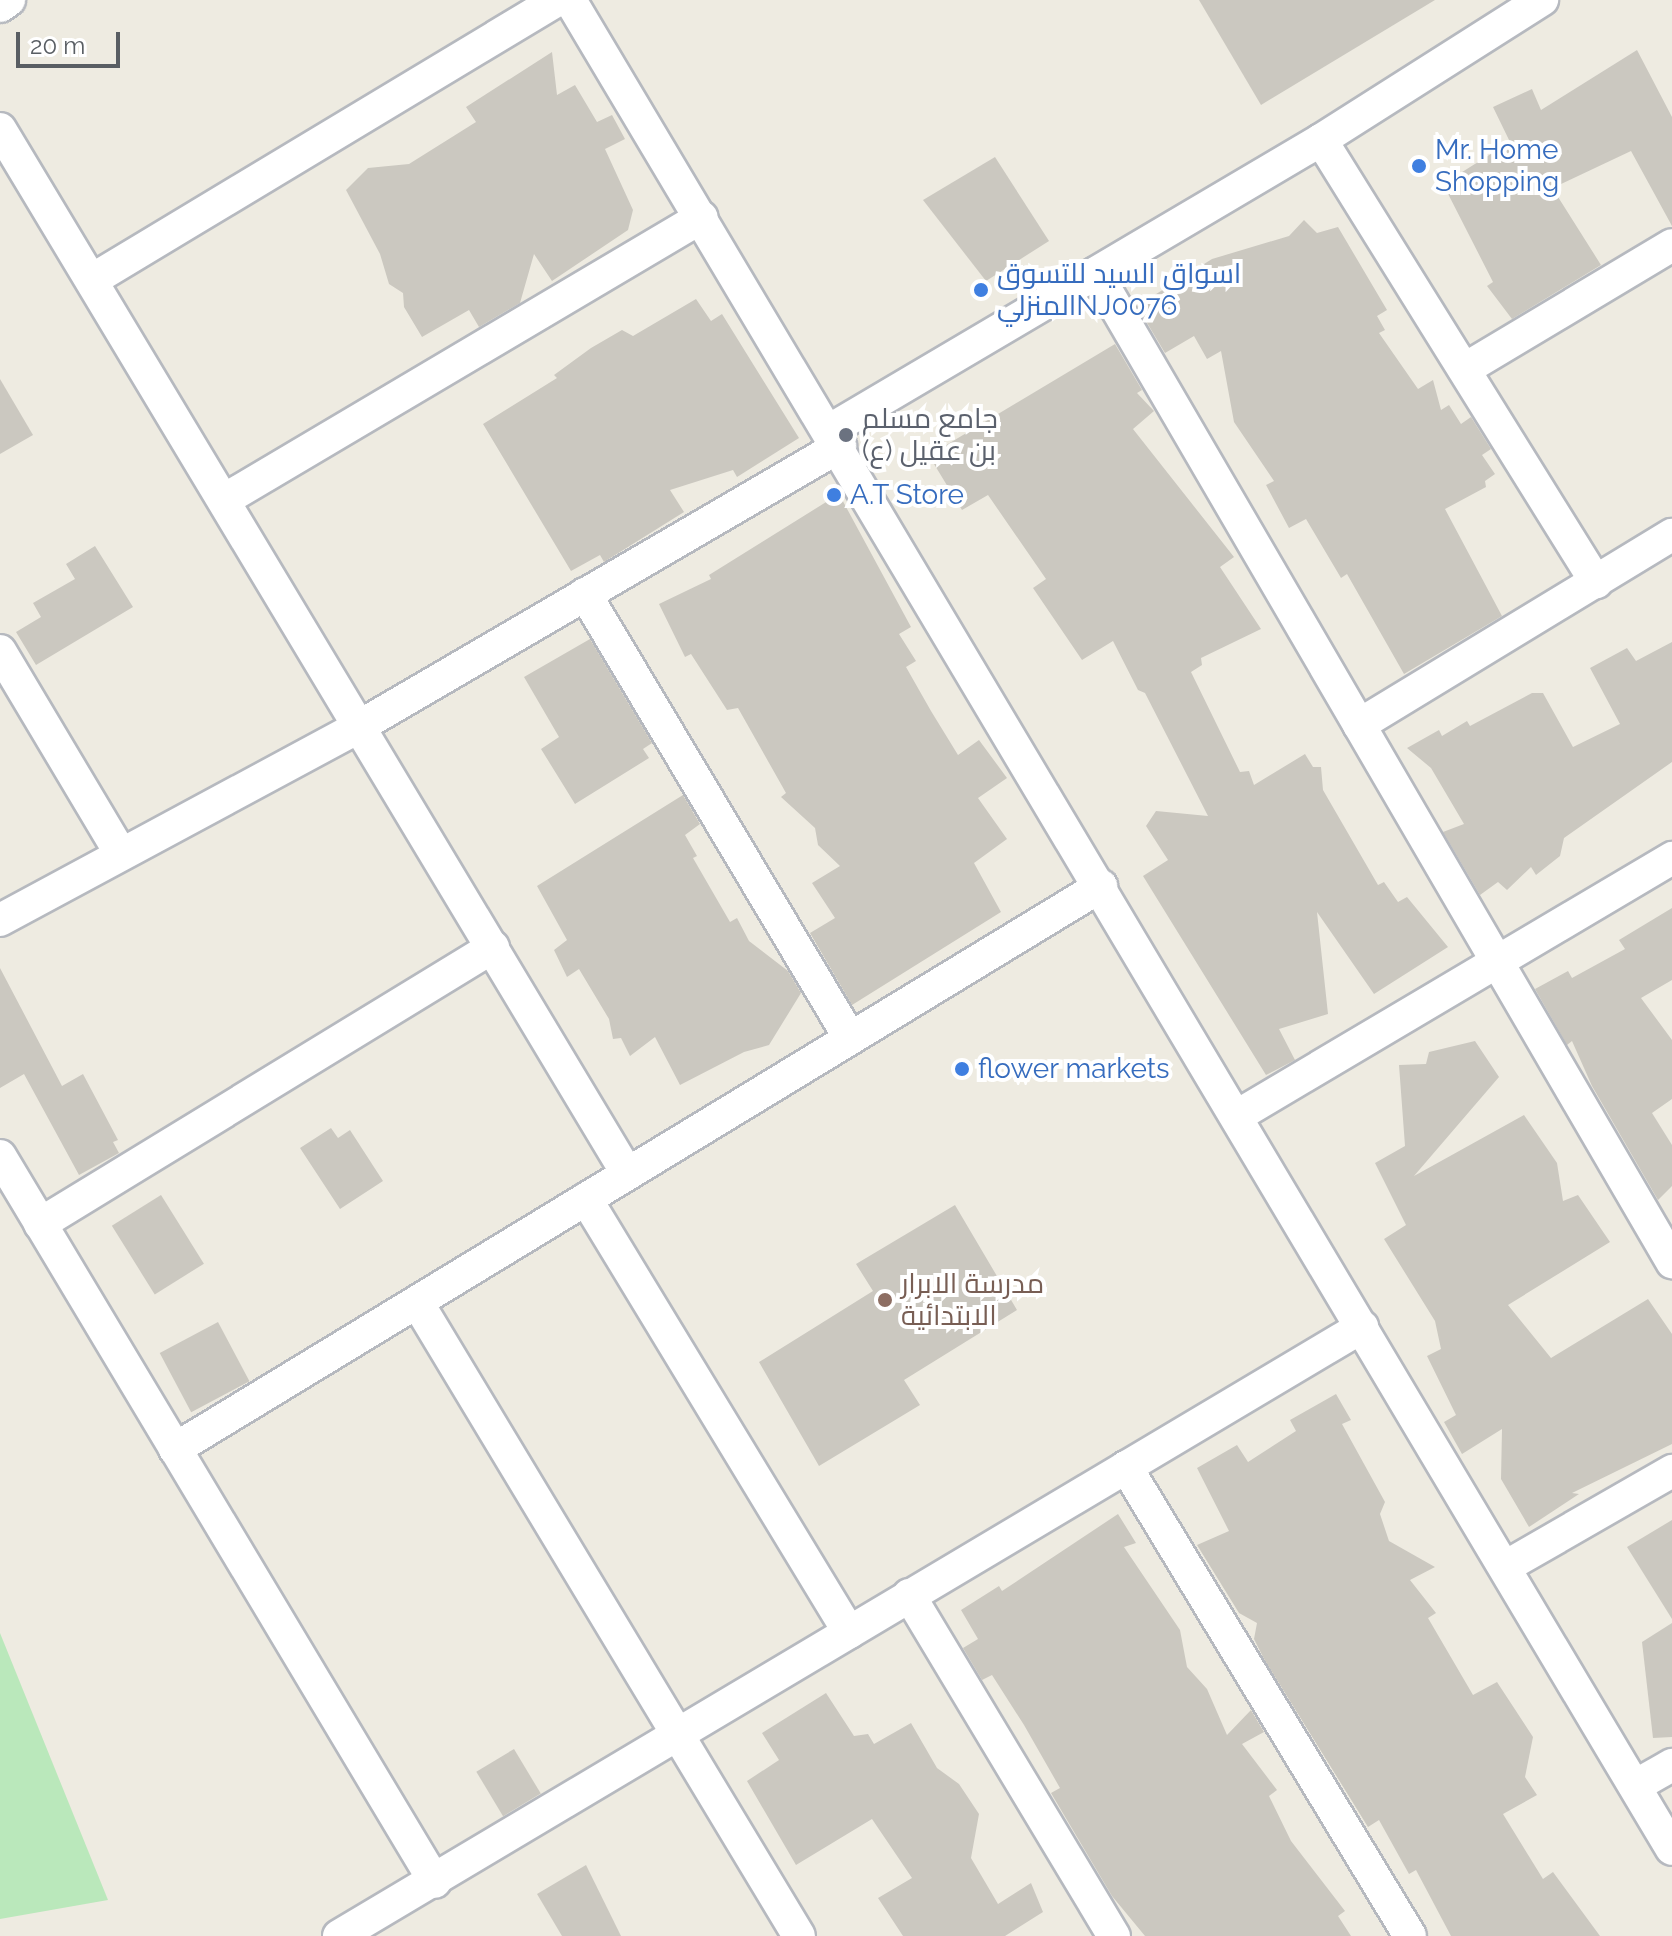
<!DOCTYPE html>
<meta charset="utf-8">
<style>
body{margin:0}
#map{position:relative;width:1672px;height:1936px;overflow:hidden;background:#eeebe1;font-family:Raleway,Cairo,sans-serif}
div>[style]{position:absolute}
.green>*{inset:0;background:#bae8bb}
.building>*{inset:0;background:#cbc8c0;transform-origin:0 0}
.roads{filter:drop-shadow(2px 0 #b6b9bf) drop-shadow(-2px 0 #b6b9bf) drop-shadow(0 2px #b6b9bf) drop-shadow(0 -2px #b6b9bf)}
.minor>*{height:32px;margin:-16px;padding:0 16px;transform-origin:16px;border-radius:16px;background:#fff}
.dots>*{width:22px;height:22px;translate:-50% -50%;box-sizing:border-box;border:4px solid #fff;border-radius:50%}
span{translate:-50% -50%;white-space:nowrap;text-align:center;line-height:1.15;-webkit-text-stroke:8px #fff;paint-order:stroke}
.shop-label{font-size:28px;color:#366cbe}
.left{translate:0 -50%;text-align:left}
.worship-label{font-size:28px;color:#5b616d}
.education-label{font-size:28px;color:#785e54}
.scale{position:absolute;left:16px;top:32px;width:104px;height:36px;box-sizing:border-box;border:4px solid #595e63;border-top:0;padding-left:10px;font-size:24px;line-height:28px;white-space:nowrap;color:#595e63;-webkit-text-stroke:6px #fff;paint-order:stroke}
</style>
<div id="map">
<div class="green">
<div style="clip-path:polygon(0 1633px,108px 1900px,0 1919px)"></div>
</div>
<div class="building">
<div style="clip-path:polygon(1199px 0,1435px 0,1261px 105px)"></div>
<div style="clip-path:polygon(1637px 50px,1672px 117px,1672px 226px,1631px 151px,1559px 185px,1553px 189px,1601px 265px,1512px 319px,1487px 286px,1493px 282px,1443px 184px,1510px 142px,1493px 107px,1532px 89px,1541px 110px)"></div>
<div style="clip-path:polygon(552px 52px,557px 95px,575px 85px,597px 122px,612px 115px,625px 139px,605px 149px,633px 210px,628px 230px,552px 281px,534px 254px,520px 303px,479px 327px,469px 310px,422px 337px,404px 307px,403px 293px,389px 284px,380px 254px,346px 190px,368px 168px,409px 164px,476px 122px,466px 107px)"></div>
<div style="clip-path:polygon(995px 157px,1049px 241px,986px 281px,923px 200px)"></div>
<div style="clip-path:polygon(1304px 220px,1317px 233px,1338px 227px,1387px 310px,1377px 316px,1385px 330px,1379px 333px,1418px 389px,1433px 380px,1441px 410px,1449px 405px,1461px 424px,1471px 417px,1491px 449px,1482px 455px,1495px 474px,1485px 481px,1486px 487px,1445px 509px,1502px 616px,1404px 674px,1347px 574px,1341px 578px,1306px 519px,1289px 528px,1266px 485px,1274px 481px,1234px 422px,1221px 351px,1207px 359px,1194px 336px,1165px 353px,1137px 306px,1212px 259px,1289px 236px)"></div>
<div style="clip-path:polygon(696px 299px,711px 321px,722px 314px,799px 438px,737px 477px,733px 470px,670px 490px,684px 512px,604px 562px,600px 555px,571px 571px,483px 424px,557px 378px,554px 375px,591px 348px,622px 330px,633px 336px)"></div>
<div style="clip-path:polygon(1115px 344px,1142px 390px,1137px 393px,1154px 411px,1133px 429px,1234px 557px,1220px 567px,1261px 629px,1201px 658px,1202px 665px,1191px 672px,1240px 772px,1249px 771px,1254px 785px,1305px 754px,1313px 767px,1321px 767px,1323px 790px,1378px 885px,1384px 882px,1398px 902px,1407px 897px,1448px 947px,1374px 994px,1317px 912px,1328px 1014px,1279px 1029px,1295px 1060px,1266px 1075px,1143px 876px,1168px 860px,1146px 826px,1156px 811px,1208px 816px,1145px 693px,1138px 690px,1113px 641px,1082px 660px,1033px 588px,1046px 579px,988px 495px,962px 510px,934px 464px,938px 450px)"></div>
<div style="clip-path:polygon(0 379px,33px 435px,0 454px)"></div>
<div style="clip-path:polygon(839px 494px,911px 627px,899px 634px,916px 661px,906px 667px,931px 711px,958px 755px,979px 740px,1007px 778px,978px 798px,1007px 839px,974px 863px,1001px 912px,852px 1005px,810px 933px,835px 918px,812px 883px,840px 866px,818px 845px,815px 828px,781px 797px,786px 793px,738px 708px,727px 710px,691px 654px,685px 657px,659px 604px,711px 579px,709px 575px)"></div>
<div style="clip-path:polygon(95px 546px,133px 607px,36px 665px,16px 632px,41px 617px,33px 603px,75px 579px,66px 564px)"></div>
<div style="clip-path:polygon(590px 639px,652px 743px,643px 749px,649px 758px,575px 804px,541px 749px,559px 737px,524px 677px)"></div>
<div style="clip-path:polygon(1672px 642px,1672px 762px,1564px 838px,1560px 856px,1536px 875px,1531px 867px,1507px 890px,1498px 882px,1480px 895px,1443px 832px,1464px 824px,1431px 768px,1407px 748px,1439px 730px,1442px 736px,1467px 721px,1470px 726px,1532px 693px,1543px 693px,1573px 747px,1620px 724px,1590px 668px,1627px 648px,1636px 661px)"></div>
<div style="clip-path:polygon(683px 795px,700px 824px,685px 835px,697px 856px,693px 858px,730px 922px,737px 918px,749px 941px,788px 971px,801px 993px,769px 1045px,744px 1052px,680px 1085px,655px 1037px,630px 1056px,621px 1038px,613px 1039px,609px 1019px,579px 969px,567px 977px,554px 950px,567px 940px,537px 886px)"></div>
<div style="clip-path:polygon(1672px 908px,1672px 980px,1641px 998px,1672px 1040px,1672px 1099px,1652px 1113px,1672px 1145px,1672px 1186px,1658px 1200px,1592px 1086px,1572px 1041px,1567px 1045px,1535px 989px,1568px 971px,1572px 978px,1625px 949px,1619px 940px)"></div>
<div style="clip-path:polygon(0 968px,62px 1086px,83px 1074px,118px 1140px,113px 1142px,119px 1153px,79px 1175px,24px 1074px,0 1088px)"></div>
<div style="clip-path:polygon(1475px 1041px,1499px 1077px,1414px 1176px,1524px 1115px,1557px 1163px,1563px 1201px,1578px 1195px,1610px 1242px,1508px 1305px,1551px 1358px,1648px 1299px,1672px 1334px,1672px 1444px,1572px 1493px,1579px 1494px,1529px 1527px,1501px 1479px,1502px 1429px,1462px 1454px,1444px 1422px,1456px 1415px,1427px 1356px,1441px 1349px,1435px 1321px,1384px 1239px,1406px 1225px,1375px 1163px,1405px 1146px,1399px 1065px,1426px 1064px,1429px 1052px)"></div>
<div style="clip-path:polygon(331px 1128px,338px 1138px,350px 1130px,383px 1181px,340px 1209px,300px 1148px)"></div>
<div style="left:161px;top:1195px;width:81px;height:58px;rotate:58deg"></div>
<div style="clip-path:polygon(955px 1205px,1017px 1310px,904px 1380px,920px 1405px,819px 1466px,759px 1362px,873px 1291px,856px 1264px)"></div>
<div style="left:218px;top:1322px;width:67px;height:66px;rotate:62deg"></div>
<div style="clip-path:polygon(1336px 1394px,1351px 1420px,1342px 1424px,1385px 1502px,1380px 1514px,1389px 1541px,1435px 1567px,1410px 1580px,1436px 1613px,1428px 1618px,1473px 1695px,1497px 1682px,1533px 1737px,1525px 1777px,1537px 1795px,1503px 1814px,1543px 1879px,1553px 1872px,1600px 1936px,1451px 1936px,1416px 1870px,1409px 1874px,1379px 1820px,1368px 1827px,1264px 1659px,1254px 1639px,1257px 1623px,1239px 1613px,1197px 1545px,1229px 1531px,1197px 1468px,1237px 1445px,1248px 1462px,1296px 1431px,1290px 1420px)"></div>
<div style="clip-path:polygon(1118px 1514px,1136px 1543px,1124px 1547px,1180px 1630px,1187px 1667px,1207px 1689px,1227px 1735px,1251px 1710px,1264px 1732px,1242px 1744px,1277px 1790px,1269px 1796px,1291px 1841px,1345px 1911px,1338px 1916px,1351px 1936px,1145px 1936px,1112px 1896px,1051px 1793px,1060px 1788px,1024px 1725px,992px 1675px,982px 1680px,963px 1648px,978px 1639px,961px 1610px,999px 1586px,1002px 1591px)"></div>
<div style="clip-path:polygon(1672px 1520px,1672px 1619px,1627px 1547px)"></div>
<div style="clip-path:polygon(1672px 1623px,1672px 1737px,1653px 1738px,1642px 1642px)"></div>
<div style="clip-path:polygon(826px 1693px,854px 1736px,868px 1734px,874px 1744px,911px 1723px,937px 1768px,959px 1784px,979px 1814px,971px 1858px,998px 1904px,1031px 1883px,1043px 1912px,1005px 1936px,903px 1936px,878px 1898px,912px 1878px,872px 1819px,796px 1865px,747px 1781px,779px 1760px,762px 1733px)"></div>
<div style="left:514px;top:1749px;width:52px;height:44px;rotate:59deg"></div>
<div style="clip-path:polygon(586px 1865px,621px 1936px,562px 1936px,537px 1894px)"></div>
</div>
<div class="roads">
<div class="minor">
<div style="left:570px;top:0;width:2152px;rotate:59.21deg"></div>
<div style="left:0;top:6px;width:11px;rotate:-34deg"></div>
<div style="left:0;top:129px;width:1218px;rotate:59.01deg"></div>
<div style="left:1321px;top:140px;width:521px;rotate:58.11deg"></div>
<div style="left:1096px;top:273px;width:1145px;rotate:59.78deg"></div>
<div style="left:92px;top:280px;width:543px;rotate:-31.05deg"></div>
<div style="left:1465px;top:369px;width:241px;rotate:-30.9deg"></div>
<div style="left:830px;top:430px;width:570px;rotate:-30.57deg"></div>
<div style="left:1321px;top:140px;width:262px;rotate:-32.4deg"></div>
<div style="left:224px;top:500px;width:555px;rotate:-30.63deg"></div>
<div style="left:585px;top:594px;width:517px;rotate:59.17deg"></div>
<div style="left:0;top:651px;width:236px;rotate:59.2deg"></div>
<div style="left:1359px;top:725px;width:366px;rotate:-31.3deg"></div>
<div style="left:0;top:920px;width:409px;rotate:-28.3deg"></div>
<div style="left:360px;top:726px;width:556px;rotate:-30.26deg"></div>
<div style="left:1237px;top:1116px;width:506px;rotate:-30.67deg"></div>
<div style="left:0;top:1156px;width:846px;rotate:59.07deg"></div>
<div style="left:586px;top:1199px;width:507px;rotate:58.73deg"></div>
<div style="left:40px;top:1224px;width:531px;rotate:-31.44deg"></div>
<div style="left:417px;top:1302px;width:740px;rotate:58.93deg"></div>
<div style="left:175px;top:1449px;width:1084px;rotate:-31.3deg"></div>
<div style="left:1126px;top:1467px;width:548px;rotate:58.8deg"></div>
<div style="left:1505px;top:1567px;width:193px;rotate:-29.9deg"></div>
<div style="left:909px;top:1595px;width:398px;rotate:59deg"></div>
<div style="left:1635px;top:1786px;width:43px;rotate:-29.6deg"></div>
<div style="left:339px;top:1936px;width:1191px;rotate:-30.77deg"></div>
</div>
</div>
<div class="dots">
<div style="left:1419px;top:166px;background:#3f7fe0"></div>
<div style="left:981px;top:290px;background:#3f7fe0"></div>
<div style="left:846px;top:435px;background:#6b7280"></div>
<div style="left:834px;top:495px;background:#3f7fe0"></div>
<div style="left:962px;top:1069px;background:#3f7fe0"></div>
<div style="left:885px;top:1300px;background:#8d6e63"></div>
</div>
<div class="shop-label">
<span class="left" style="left:1435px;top:166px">Mr. Home<br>Shopping</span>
<span class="left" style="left:997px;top:290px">اسواق السيد للتسوق<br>المنزليNJ0076</span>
<span class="left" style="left:850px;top:495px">A.T Store</span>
<span class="left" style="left:978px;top:1069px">flower markets</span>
</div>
<div class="worship-label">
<span class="left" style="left:862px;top:435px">جامع مسلم<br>بن عقيل (ع)</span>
</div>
<div class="education-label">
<span class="left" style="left:901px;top:1300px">مدرسة الابرار<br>الابتدائية</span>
</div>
<div class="scale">20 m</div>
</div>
